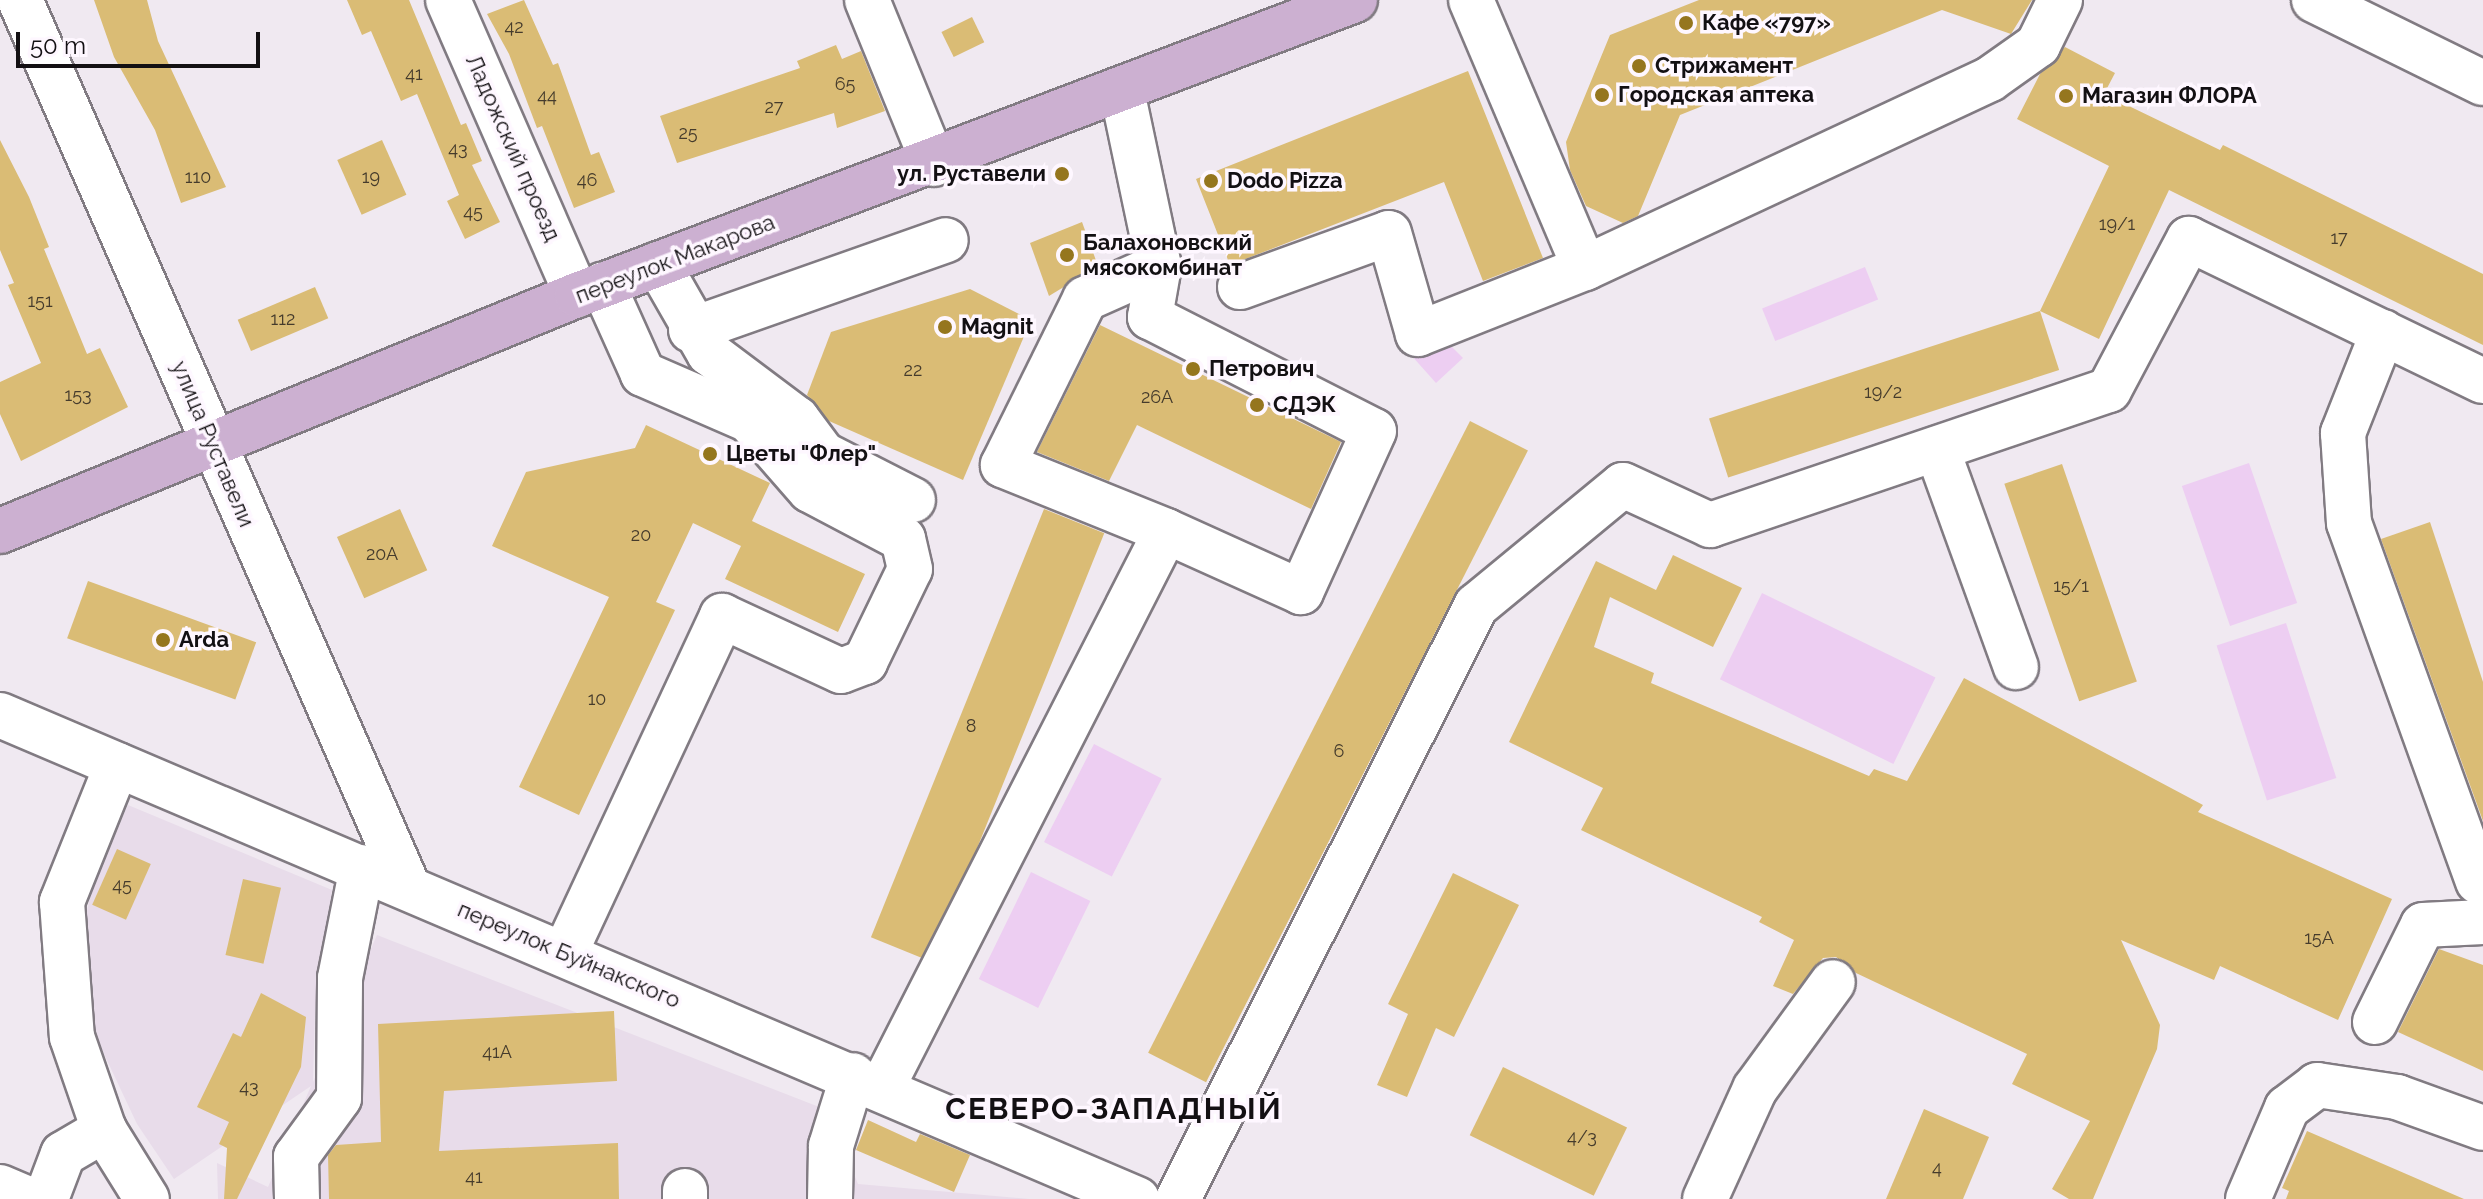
<!DOCTYPE html>
<meta charset="utf-8">
<style>
body{margin:0}
#map{position:relative;width:2483px;height:1199px;overflow:hidden;background:#f0e9f1;font-family:Raleway,sans-serif}
div>[style]{position:absolute}
.built>*{inset:0;background:#e8dcea}
.green>*{inset:0;background:#edcef2;transform-origin:0 0}
.building>*{inset:0;background:#dabc75;transform-origin:0 0}
.roads{filter:drop-shadow(2px 0 #817b82) drop-shadow(-2px 0 #817b82) drop-shadow(0 2px #817b82) drop-shadow(0 -2px #817b82)}
.minor>*{height:44px;margin:-22px;padding:0 22px;transform-origin:22px;border-radius:22px;background:#fff}
.major>*{height:44px;margin:-22px;padding:0 22px;transform-origin:22px;border-radius:22px;background:#ccb0d1}
.dots>*{width:22px;height:22px;translate:-50% -50%;box-sizing:border-box;border:4px solid #fef7ff;border-radius:50%}
span{translate:-50% -50%;white-space:nowrap;text-align:center;line-height:1.15;-webkit-text-stroke:7px #fef7ff;paint-order:stroke}
.number-label{font-size:18px;color:#453b2c}
.number-label span{-webkit-text-stroke-width:0}
.poi-label{font-size:22px;color:#131013;font-weight:700}
.left{translate:0 -50%;text-align:left}
.right{translate:-100% -50%;text-align:right}
.street-label{font-size:22px;color:#131013}
.district-label{font-size:30px;color:#131013;font-weight:700;letter-spacing:2px}
.scale{position:absolute;left:16px;top:32px;width:244px;height:36px;box-sizing:border-box;border:4px solid #131013;border-top:0;padding-left:10px;font-size:24px;line-height:28px;white-space:nowrap;color:#131013;-webkit-text-stroke:6px #fef7ff;paint-order:stroke}
</style>
<div id="map">
<div class="built">
<div style="clip-path:polygon(128px 805px,332px 890px,315px 1010px,313px 1082px,377px 935px,827px 1110px,858px 1184px,1029px 1199px,218px 1199px,217px 1163px,268px 1187px,311px 1086px,174px 1179px,137px 1124px,88px 1020px,80px 944px,95px 874px)"></div>
</div>
<div class="green">
<div style="left:1865px;top:267px;width:35px;height:111px;rotate:68deg"></div>
<div style="clip-path:polygon(1439px 334px,1463px 358px,1436px 383px,1411px 355px)"></div>
<div style="left:2249px;top:463px;width:148px;height:71px;rotate:71deg"></div>
<div style="left:1762px;top:593px;width:193px;height:96px;rotate:26deg"></div>
<div style="left:2286px;top:623px;width:163px;height:73px;rotate:72deg"></div>
<div style="left:1094px;top:744px;width:76px;height:110px;rotate:27deg"></div>
<div style="left:1031px;top:872px;width:66px;height:119px;rotate:26deg"></div>
</div>
<div class="building">
<div style="clip-path:polygon(94px 0,147px 0,158px 41px,226px 187px,181px 203px,155px 130px,114px 57px)"></div>
<div style="clip-path:polygon(347px 0,409px 0,461px 125px,466px 123px,482px 161px,472px 165px,500px 222px,465px 239px,447px 201px,459px 195px,417px 94px,401px 101px,371px 31px,362px 35px)"></div>
<div style="clip-path:polygon(524px 0,553px 65px,558px 63px,591px 155px,599px 152px,615px 192px,574px 208px,542px 126px,537px 128px,509px 54px,487px 14px)"></div>
<div style="clip-path:polygon(1699px 0,2032px 0,2011px 34px,1942px 10px,1680px 115px,1638px 216px,1623px 223px,1586px 206px,1570px 170px,1566px 142px,1610px 35px)"></div>
<div style="left:972px;top:17px;width:28px;height:34px;rotate:64deg"></div>
<div style="clip-path:polygon(836px 45px,842px 59px,861px 51px,885px 111px,837px 128px,834px 113px,677px 163px,660px 116px,800px 68px,797px 61px)"></div>
<div style="clip-path:polygon(2065px 47px,2115px 73px,2104px 94px,2220px 150px,2223px 145px,2483px 274px,2483px 345px,2169px 190px,2099px 339px,2040px 311px,2109px 166px,2017px 119px,2040px 74px)"></div>
<div style="clip-path:polygon(1468px 71px,1543px 258px,1483px 281px,1444px 182px,1230px 265px,1196px 179px)"></div>
<div style="clip-path:polygon(0 140px,29px 197px,49px 247px,44px 249px,87px 354px,100px 348px,128px 407px,21px 461px,0 414px,0 382px,41px 363px,8px 285px,14px 283px,0 250px)"></div>
<div style="left:382px;top:140px;width:60px;height:49px;rotate:66deg"></div>
<div style="clip-path:polygon(1082px 222px,1098px 266px,1049px 296px,1030px 243px)"></div>
<div style="left:315px;top:287px;width:34px;height:84px;rotate:67deg"></div>
<div style="clip-path:polygon(970px 289px,1031px 320px,963px 480px,829px 421px,807px 395px,831px 332px)"></div>
<div style="left:2040px;top:311px;width:62px;height:348px;rotate:72deg"></div>
<div style="clip-path:polygon(1100px 325px,1341px 442px,1311px 509px,1137px 425px,1109px 481px,1037px 452px)"></div>
<div style="left:1470px;top:421px;width:65px;height:709px;rotate:27deg"></div>
<div style="clip-path:polygon(646px 425px,770px 483px,752px 521px,865px 574px,838px 632px,725px 579px,741px 546px,693px 523px,656px 602px,675px 610px,579px 815px,519px 787px,609px 597px,492px 546px,526px 472px,635px 448px)"></div>
<div style="left:2062px;top:464px;width:230px;height:61px;rotate:71deg"></div>
<div style="left:400px;top:509px;width:67px;height:69px;rotate:66deg"></div>
<div style="left:1044px;top:509px;width:65px;height:462px;rotate:22deg"></div>
<div style="clip-path:polygon(2430px 522px,2483px 682px,2483px 821px,2381px 539px)"></div>
<div style="clip-path:polygon(1673px 555px,1742px 588px,1713px 647px,1610px 597px,1594px 647px,1654px 673px,1651px 683px,1869px 776px,1874px 769px,1907px 781px,1964px 678px,2203px 805px,2198px 812px,2392px 899px,2338px 1020px,2220px 966px,2214px 980px,2121px 940px,2160px 1025px,2157px 1049px,2093px 1199px,2069px 1199px,2052px 1189px,2090px 1121px,2012px 1084px,2027px 1054px,1856px 973px,1836px 957px,1823px 958px,1793px 994px,1773px 986px,1794px 940px,1759px 922px,1762px 917px,1581px 830px,1603px 788px,1509px 742px,1596px 561px,1656px 590px)"></div>
<div style="left:88px;top:581px;width:179px;height:61px;rotate:20deg"></div>
<div style="left:117px;top:849px;width:37px;height:61px;rotate:24deg"></div>
<div style="clip-path:polygon(1453px 873px,1519px 905px,1454px 1037px,1436px 1028px,1407px 1097px,1377px 1085px,1408px 1014px,1388px 1004px)"></div>
<div style="left:243px;top:879px;width:39px;height:78px;rotate:13deg"></div>
<div style="clip-path:polygon(2439px 949px,2483px 965px,2483px 1071px,2398px 1032px)"></div>
<div style="clip-path:polygon(261px 993px,306px 1017px,301px 1067px,237px 1199px,224px 1199px,227px 1148px,219px 1144px,229px 1122px,197px 1107px,233px 1033px,241px 1037px)"></div>
<div style="clip-path:polygon(614px 1011px,617px 1081px,444px 1091px,439px 1151px,618px 1143px,619px 1199px,329px 1199px,328px 1155px,336px 1145px,381px 1142px,378px 1024px)"></div>
<div style="left:1503px;top:1067px;width:138px;height:76px;rotate:26deg"></div>
<div style="clip-path:polygon(1924px 1109px,1989px 1137px,1963px 1199px,1886px 1199px)"></div>
<div style="clip-path:polygon(868px 1120px,916px 1142px,920px 1134px,970px 1155px,954px 1192px,856px 1150px)"></div>
<div style="clip-path:polygon(2307px 1131px,2464px 1199px,2286px 1199px,2289px 1191px,2282px 1188px)"></div>
</div>
<div class="roads">
<div class="minor">
<div style="left:20px;top:0;width:968px;rotate:66.37deg"></div>
<div style="left:448px;top:0;width:322px;rotate:66.4deg"></div>
<div style="left:867px;top:0;width:177px;rotate:67.8deg"></div>
<div style="left:1471px;top:0;width:291px;rotate:67deg"></div>
<div style="left:1585px;top:268px;width:447px;rotate:-25deg"></div>
<div style="left:1990px;top:79px;width:59px;rotate:-35.3deg"></div>
<div style="left:2038px;top:45px;width:50px;rotate:-63.9deg"></div>
<div style="left:2314px;top:0;width:188px;rotate:26.2deg"></div>
<div style="left:1122px;top:91px;width:179px;rotate:78.1deg"></div>
<div style="left:1159px;top:266px;width:52px;rotate:100deg"></div>
<div style="left:1150px;top:317px;width:251px;rotate:27deg"></div>
<div style="left:1374px;top:431px;width:177px;rotate:114.4deg"></div>
<div style="left:1301px;top:592px;width:148px;rotate:-155.7deg"></div>
<div style="left:658px;top:264px;width:103px;rotate:60.2deg"></div>
<div style="left:709px;top:353px;width:110px;rotate:36.9deg"></div>
<div style="left:797px;top:419px;width:44px;rotate:53.4deg"></div>
<div style="left:823px;top:454px;width:101px;rotate:27.1deg"></div>
<div style="left:1240px;top:287px;width:158px;rotate:-19.9deg"></div>
<div style="left:1389px;top:233px;width:105px;rotate:74deg"></div>
<div style="left:1418px;top:334px;width:180px;rotate:-21.6deg"></div>
<div style="left:691px;top:330px;width:270px;rotate:-19.4deg"></div>
<div style="left:2383px;top:332px;width:109px;rotate:111.6deg"></div>
<div style="left:2343px;top:433px;width:90px;rotate:86.2deg"></div>
<div style="left:2349px;top:523px;width:381px;rotate:70.2deg"></div>
<div style="left:1937px;top:449px;width:232px;rotate:70.1deg"></div>
<div style="left:0;top:715px;width:1236px;rotate:23.06deg"></div>
<div style="left:117px;top:765px;width:148px;rotate:111.9deg"></div>
<div style="left:62px;top:902px;width:135px;rotate:85.8deg"></div>
<div style="left:72px;top:1037px;width:98px;rotate:71deg"></div>
<div style="left:104px;top:1130px;width:81px;rotate:58.1deg"></div>
<div style="left:565px;top:953px;width:372px;rotate:-65deg"></div>
<div style="left:722px;top:616px;width:131px;rotate:24.8deg"></div>
<div style="left:841px;top:671px;width:26px;rotate:-21deg"></div>
<div style="left:865px;top:662px;width:103px;rotate:-64.2deg"></div>
<div style="left:910px;top:569px;width:31px;rotate:-103deg"></div>
<div style="left:903px;top:539px;width:105px;rotate:-152.2deg"></div>
<div style="left:810px;top:490px;width:93px;rotate:-131.1deg"></div>
<div style="left:749px;top:420px;width:116px;rotate:-156.5deg"></div>
<div style="left:643px;top:374px;width:98px;rotate:-114.2deg"></div>
<div style="left:2375px;top:1022px;width:108px;rotate:-63.7deg"></div>
<div style="left:2423px;top:925px;width:60px;rotate:-2.9deg"></div>
<div style="left:882px;top:1088px;width:625px;rotate:-62.98deg"></div>
<div style="left:1166px;top:531px;width:176px;rotate:-158deg"></div>
<div style="left:1003px;top:465px;width:185px;rotate:-63.7deg"></div>
<div style="left:1085px;top:299px;width:81px;rotate:-24deg"></div>
<div style="left:0;top:1187px;width:30px;rotate:23deg"></div>
<div style="left:685px;top:1191px;width:8px;rotate:90deg"></div>
<div style="left:46px;top:1199px;width:48px;rotate:-69.3deg"></div>
<div style="left:63px;top:1154px;width:48px;rotate:-30.3deg"></div>
<div style="left:297px;top:1199px;width:42px;rotate:-91.4deg"></div>
<div style="left:296px;top:1157px;width:73px;rotate:-53.9deg"></div>
<div style="left:339px;top:1098px;width:120px;rotate:-89.5deg"></div>
<div style="left:340px;top:978px;width:113px;rotate:-78.8deg"></div>
<div style="left:830px;top:1199px;width:53px;rotate:-88.9deg"></div>
<div style="left:831px;top:1146px;width:74px;rotate:-72.8deg"></div>
<div style="left:1178px;top:1199px;width:664px;rotate:-63.32deg"></div>
<div style="left:1476px;top:606px;width:190px;rotate:-39.5deg"></div>
<div style="left:1623px;top:485px;width:96px;rotate:24.7deg"></div>
<div style="left:1710px;top:525px;width:421px;rotate:-18.7deg"></div>
<div style="left:2109px;top:390px;width:171px;rotate:-62.1deg"></div>
<div style="left:2189px;top:239px;width:326px;rotate:25.8deg"></div>
<div style="left:1705px;top:1199px;width:121px;rotate:-65.6deg"></div>
<div style="left:1755px;top:1089px;width:132px;rotate:-53.9deg"></div>
<div style="left:2248px;top:1199px;width:99px;rotate:-66.8deg"></div>
<div style="left:2287px;top:1108px;width:38px;rotate:-37deg"></div>
<div style="left:2317px;top:1085px;width:81px;rotate:8.5deg"></div>
<div style="left:2397px;top:1097px;width:91px;rotate:19.8deg"></div>
</div>
<div class="major">
<div style="left:0;top:531px;width:623px;rotate:-22.25deg"></div>
<div style="left:577px;top:295px;width:832px;rotate:-20.77deg"></div>
</div>
</div>
<div class="dots">
<div style="left:1686px;top:23px;background:#95761e"></div>
<div style="left:1639px;top:66px;background:#95761e"></div>
<div style="left:1602px;top:95px;background:#95761e"></div>
<div style="left:2066px;top:96px;background:#95761e"></div>
<div style="left:1062px;top:174px;background:#95761e"></div>
<div style="left:1211px;top:181px;background:#95761e"></div>
<div style="left:1067px;top:255px;background:#95761e"></div>
<div style="left:945px;top:327px;background:#95761e"></div>
<div style="left:1193px;top:369px;background:#95761e"></div>
<div style="left:1257px;top:405px;background:#95761e"></div>
<div style="left:710px;top:454px;background:#95761e"></div>
<div style="left:163px;top:640px;background:#95761e"></div>
</div>
<div class="number-label">
<span style="left:514px;top:27px">42</span>
<span style="left:414px;top:74px">41</span>
<span style="left:845px;top:84px">65</span>
<span style="left:547px;top:96px">44</span>
<span style="left:774px;top:107px">27</span>
<span style="left:688px;top:133px">25</span>
<span style="left:458px;top:149px">43</span>
<span style="left:198px;top:177px">110</span>
<span style="left:371px;top:177px">19</span>
<span style="left:587px;top:180px">46</span>
<span style="left:473px;top:212px">45</span>
<span style="left:2117px;top:224px">19/1</span>
<span style="left:2339px;top:238px">17</span>
<span style="left:40px;top:301px">151</span>
<span style="left:283px;top:319px">112</span>
<span style="left:913px;top:370px">22</span>
<span style="left:1883px;top:392px">19/2</span>
<span style="left:78px;top:395px">153</span>
<span style="left:1157px;top:397px">26А</span>
<span style="left:641px;top:535px">20</span>
<span style="left:382px;top:554px">20А</span>
<span style="left:2071px;top:586px">15/1</span>
<span style="left:597px;top:699px">10</span>
<span style="left:971px;top:726px">8</span>
<span style="left:1339px;top:751px">6</span>
<span style="left:122px;top:885px">45</span>
<span style="left:2319px;top:938px">15А</span>
<span style="left:497px;top:1052px">41А</span>
<span style="left:249px;top:1087px">43</span>
<span style="left:1582px;top:1137px">4/3</span>
<span style="left:1937px;top:1168px">4</span>
<span style="left:474px;top:1177px">41</span>
</div>
<div class="poi-label">
<span class="left" style="left:1702px;top:23px">Кафе «797»</span>
<span class="left" style="left:1655px;top:66px">Стрижамент</span>
<span class="left" style="left:1618px;top:95px">Городская аптека</span>
<span class="left" style="left:2082px;top:96px">Магазин ФЛОРА</span>
<span class="right" style="left:1046px;top:174px">ул. Руставели</span>
<span class="left" style="left:1227px;top:181px">Dodo Pizza</span>
<span class="left" style="left:1083px;top:255px">Балахоновский<br>мясокомбинат</span>
<span class="left" style="left:961px;top:327px">Magnit</span>
<span class="left" style="left:1209px;top:369px">Петрович</span>
<span class="left" style="left:1273px;top:405px">СДЭК</span>
<span class="left" style="left:726px;top:454px">Цветы "Флер"</span>
<span class="left" style="left:179px;top:640px">Arda</span>
</div>
<div class="street-label">
<span style="left:513px;top:148px;rotate:66deg">Ладожский проезд</span>
<span style="left:675px;top:259px;rotate:-21deg">переулок Макарова</span>
<span style="left:213px;top:444px;rotate:67deg">улица Руставели</span>
<span style="left:569px;top:955px;rotate:23deg">переулок Буйнакского</span>
</div>
<div class="district-label">
<span style="left:1114px;top:1109px">СЕВЕРО-ЗАПАДНЫЙ</span>
</div>
<div class="scale">50 m</div>
</div>
